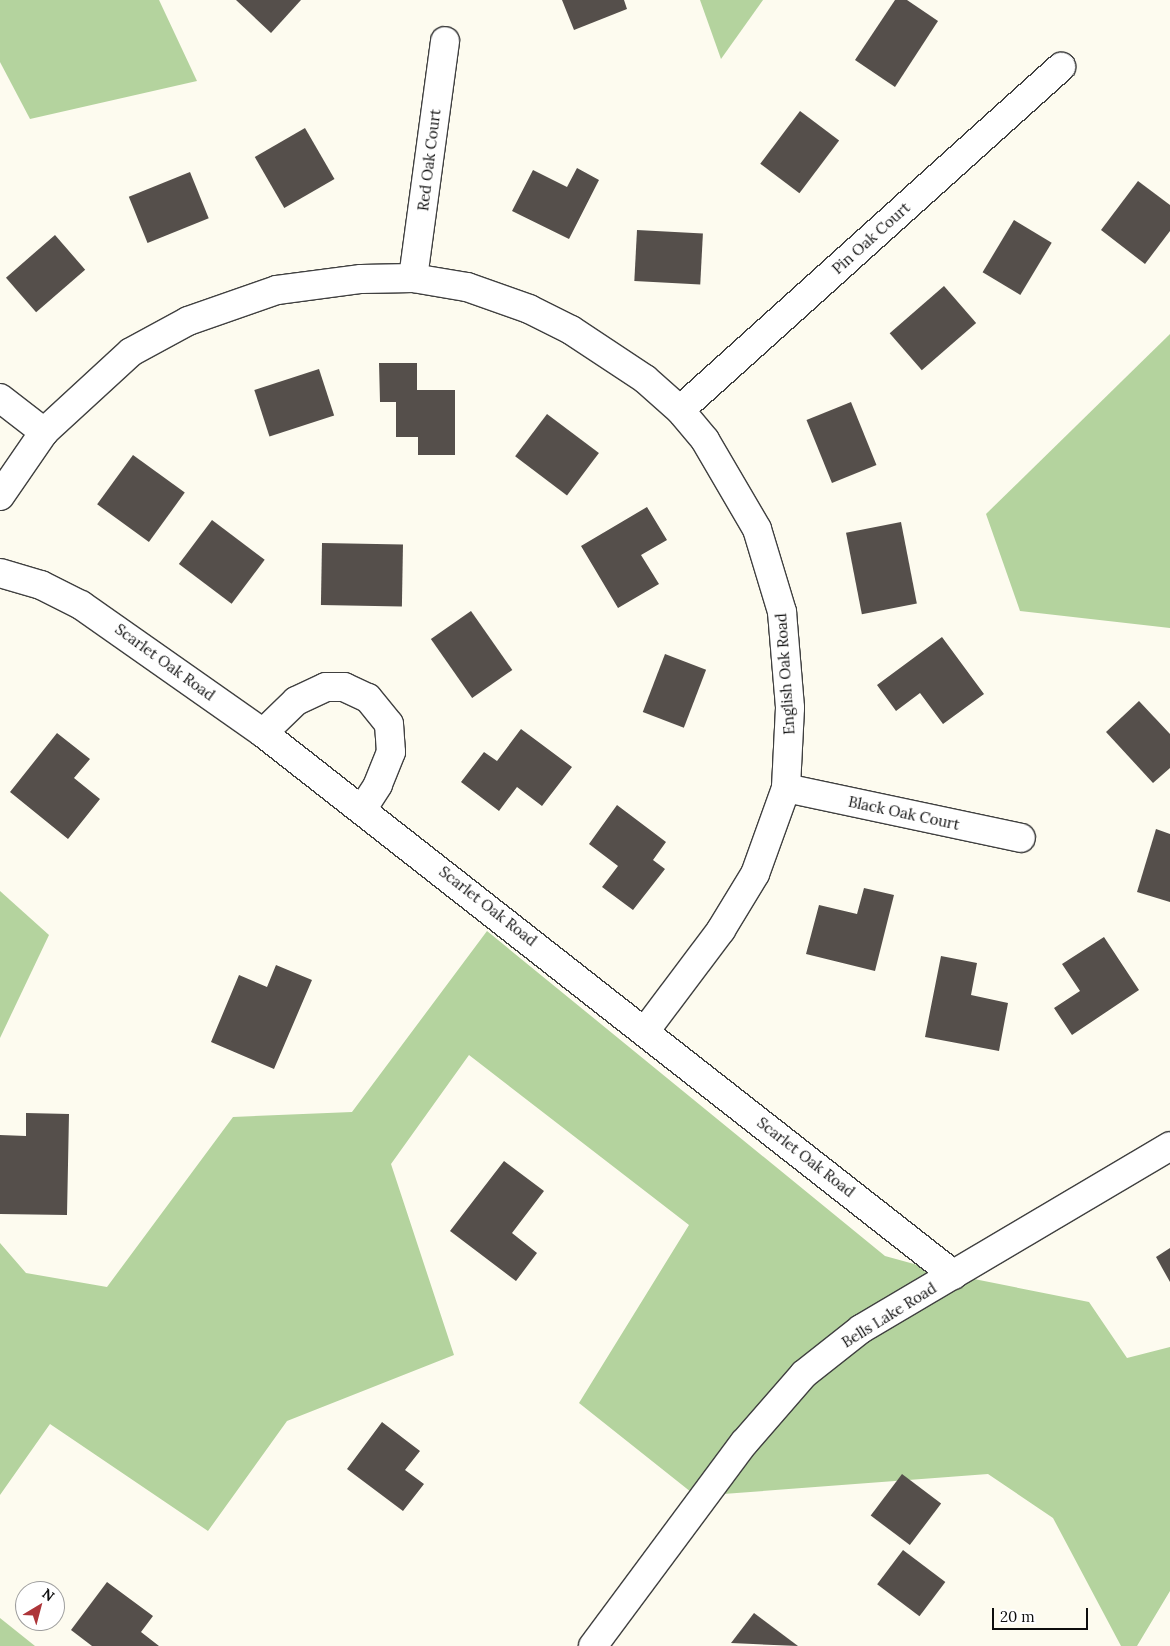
<!DOCTYPE html>
<style>
body{margin:0}
#map{position:relative;width:1170px;height:1646px;overflow:hidden;background:#fdfbef;font-family:Lora,serif}
div>[style]{position:absolute}
.forest>*{inset:0;background:#b4d39e}
.building>*{inset:0;background:#554f4b;transform-origin:0 0}
.roads{filter:drop-shadow(1px 0 #404040) drop-shadow(-1px 0 #404040) drop-shadow(0 1px #404040) drop-shadow(0 -1px #404040)}
.minor>*{height:28px;margin:-14px;padding:0 14px;transform-origin:14px;border-radius:14px;background:#fff}
span{translate:-50% -50%;white-space:nowrap;text-align:center;line-height:1.15;-webkit-text-stroke:5px #fff;paint-order:stroke}
.street-label{font-size:15px;color:#0d0d0d}
.north{position:absolute;left:15px;top:1581px;width:50px;height:50px;box-sizing:border-box;background:#fff;border:1px solid #9e9e9e;border-radius:50%;rotate:37deg;font-size:14px;font-weight:700;line-height:20px;text-align:center;color:#0d0d0d}
.north::after{content:'';display:block;margin:auto;width:18px;height:22px;background:#ad3539;clip-path:polygon(50% 0,100% 100%,50% 72%,0 100%)}
.scale{position:absolute;left:992px;top:1608px;width:96px;height:22px;box-sizing:border-box;border:2px solid #0d0d0d;border-top:0;padding-left:6px;font-size:15px;line-height:18px;white-space:nowrap;color:#0d0d0d;-webkit-text-stroke:4px #fff;paint-order:stroke}
</style>
<div id="map">
<div class="forest">
<div style="clip-path:polygon(0 0,159px 0,197px 81px,30px 119px,0 62px)"></div>
<div style="clip-path:polygon(700px 0,763px 0,721px 59px)"></div>
<div style="clip-path:polygon(1170px 334px,1170px 628px,1020px 611px,986px 514px)"></div>
<div style="clip-path:polygon(0 891px,49px 935px,0 1038px)"></div>
<div style="clip-path:polygon(487px 931px,885px 1256px,954px 1275px,1089px 1302px,1127px 1358px,1170px 1347px,1170px 1591px,1137px 1646px,1121px 1646px,1053px 1518px,988px 1474px,696px 1496px,579px 1403px,689px 1225px,469px 1055px,391px 1164px,454px 1355px,287px 1421px,208px 1531px,50px 1424px,0 1495px,0 1243px,26px 1273px,107px 1287px,233px 1117px,352px 1112px)"></div>
<div style="clip-path:polygon(0 1618px,35px 1646px,0 1646px)"></div>
</div>
<div class="building">
<div style="clip-path:polygon(236px 0,301px 0,271px 33px)"></div>
<div style="clip-path:polygon(562px 0,624px 0,627px 9px,574px 30px)"></div>
<div style="clip-path:polygon(895px 0,907px 0,938px 21px,895px 87px,855px 60px)"></div>
<div style="left:800px;top:111px;width:49px;height:66px;rotate:37deg"></div>
<div style="left:305px;top:128px;width:59px;height:58px;rotate:60deg"></div>
<div style="clip-path:polygon(577px 168px,599px 180px,569px 239px,512px 211px,533px 170px,567px 187px)"></div>
<div style="left:190px;top:172px;width:50px;height:66px;rotate:68deg"></div>
<div style="clip-path:polygon(1138px 181px,1170px 205px,1170px 231px,1145px 264px,1101px 230px)"></div>
<div style="left:1014px;top:220px;width:44px;height:61px;rotate:31deg"></div>
<div style="left:637px;top:230px;width:66px;height:51px;rotate:3deg"></div>
<div style="left:55px;top:235px;width:46px;height:65px;rotate:49deg"></div>
<div style="left:944px;top:286px;width:49px;height:72px;rotate:49deg"></div>
<div style="clip-path:polygon(379px 363px,417px 363px,417px 390px,455px 390px,455px 455px,418px 455px,418px 437px,396px 437px,396px 402px,380px 402px)"></div>
<div style="left:319px;top:369px;width:49px;height:68px;rotate:72deg"></div>
<div style="left:851px;top:402px;width:68px;height:48px;rotate:68deg"></div>
<div style="left:547px;top:414px;width:65px;height:53px;rotate:37deg"></div>
<div style="left:133px;top:455px;width:64px;height:61px;rotate:36deg"></div>
<div style="clip-path:polygon(647px 507px,667px 540px,641px 555px,659px 584px,618px 608px,581px 546px)"></div>
<div style="left:212px;top:520px;width:66px;height:55px;rotate:37deg"></div>
<div style="left:901px;top:522px;width:83px;height:56px;rotate:79deg"></div>
<div style="left:322px;top:543px;width:81px;height:62px;rotate:1deg"></div>
<div style="left:471px;top:611px;width:72px;height:49px;rotate:55deg"></div>
<div style="clip-path:polygon(942px 637px,984px 694px,943px 724px,920px 693px,896px 711px,877px 685px)"></div>
<div style="left:665px;top:654px;width:44px;height:62px;rotate:21deg"></div>
<div style="clip-path:polygon(1139px 701px,1170px 734px,1170px 768px,1153px 783px,1106px 732px)"></div>
<div style="clip-path:polygon(521px 729px,572px 767px,542px 806px,517px 787px,499px 811px,461px 782px,484px 752px,497px 761px)"></div>
<div style="clip-path:polygon(57px 733px,90px 759px,74px 778px,100px 799px,68px 839px,10px 792px)"></div>
<div style="clip-path:polygon(617px 805px,666px 842px,653px 860px,665px 869px,633px 910px,602px 887px,618px 866px,589px 844px)"></div>
<div style="clip-path:polygon(1156px 829px,1170px 834px,1170px 902px,1137px 892px)"></div>
<div style="clip-path:polygon(864px 888px,894px 895px,875px 971px,806px 954px,819px 905px,857px 914px)"></div>
<div style="clip-path:polygon(1104px 937px,1139px 990px,1072px 1035px,1054px 1008px,1080px 991px,1062px 964px)"></div>
<div style="clip-path:polygon(941px 956px,977px 963px,971px 995px,1008px 1003px,999px 1051px,925px 1037px)"></div>
<div style="clip-path:polygon(276px 965px,312px 980px,274px 1069px,211px 1042px,239px 975px,267px 987px)"></div>
<div style="clip-path:polygon(26px 1113px,69px 1114px,67px 1215px,0 1214px,0 1135px,26px 1136px)"></div>
<div style="clip-path:polygon(504px 1161px,544px 1191px,512px 1233px,537px 1253px,516px 1281px,450px 1231px)"></div>
<div style="clip-path:polygon(1170px 1248px,1170px 1282px,1156px 1257px)"></div>
<div style="clip-path:polygon(382px 1422px,420px 1451px,405px 1470px,424px 1484px,403px 1511px,347px 1469px)"></div>
<div style="left:902px;top:1474px;width:49px;height:52px;rotate:37deg"></div>
<div style="left:903px;top:1550px;width:53px;height:43px;rotate:37deg"></div>
<div style="clip-path:polygon(107px 1582px,153px 1616px,141px 1632px,159px 1646px,92px 1646px,71px 1630px)"></div>
<div style="clip-path:polygon(754px 1613px,798px 1646px,731px 1643px)"></div>
</div>
<div class="roads">
<div class="minor">
<div style="left:413px;top:278px;width:239px;rotate:-82.3deg"></div>
<div style="left:0;top:398px;width:56px;rotate:37.7deg"></div>
<div style="left:680px;top:410px;width:513px;rotate:-42deg"></div>
<div style="left:0;top:496px;width:78px;rotate:-55.5deg"></div>
<div style="left:44px;top:432px;width:118px;rotate:-42.6deg"></div>
<div style="left:131px;top:352px;width:65px;rotate:-28.5deg"></div>
<div style="left:188px;top:321px;width:94px;rotate:-19.2deg"></div>
<div style="left:277px;top:290px;width:85px;rotate:-7.5deg"></div>
<div style="left:361px;top:279px;width:52px;rotate:-1.1deg"></div>
<div style="left:413px;top:278px;width:55px;rotate:9.5deg"></div>
<div style="left:467px;top:287px;width:66px;rotate:19.5deg"></div>
<div style="left:529px;top:309px;width:47px;rotate:26.6deg"></div>
<div style="left:571px;top:330px;width:89px;rotate:33.5deg"></div>
<div style="left:645px;top:379px;width:47px;rotate:41.5deg"></div>
<div style="left:680px;top:410px;width:39px;rotate:50deg"></div>
<div style="left:705px;top:440px;width:103px;rotate:59.7deg"></div>
<div style="left:757px;top:529px;width:87px;rotate:73.2deg"></div>
<div style="left:782px;top:612px;width:96px;rotate:85.2deg"></div>
<div style="left:790px;top:708px;width:80px;rotate:92.9deg"></div>
<div style="left:786px;top:788px;width:91px;rotate:109.8deg"></div>
<div style="left:755px;top:874px;width:66px;rotate:121.3deg"></div>
<div style="left:721px;top:930px;width:125px;rotate:126.9deg"></div>
<div style="left:0;top:573px;width:43px;rotate:16.3deg"></div>
<div style="left:41px;top:585px;width:45px;rotate:26.6deg"></div>
<div style="left:81px;top:605px;width:223px;rotate:35.1deg"></div>
<div style="left:263px;top:733px;width:878px;rotate:38.11deg"></div>
<div style="left:263px;top:733px;width:46px;rotate:-44.1deg"></div>
<div style="left:296px;top:701px;width:33px;rotate:-25deg"></div>
<div style="left:326px;top:687px;width:18px"></div>
<div style="left:344px;top:687px;width:26px;rotate:25deg"></div>
<div style="left:368px;top:698px;width:33px;rotate:51deg"></div>
<div style="left:389px;top:724px;width:28px;rotate:86deg"></div>
<div style="left:391px;top:752px;width:35px;rotate:112deg"></div>
<div style="left:378px;top:785px;width:27px;rotate:123deg"></div>
<div style="left:786px;top:788px;width:240px;rotate:12deg"></div>
<div style="left:593px;top:1646px;width:253px;rotate:-53.4deg"></div>
<div style="left:744px;top:1443px;width:91px;rotate:-49deg"></div>
<div style="left:804px;top:1374px;width:73px;rotate:-38.3deg"></div>
<div style="left:861px;top:1329px;width:359px;rotate:-30.6deg"></div>
</div>
</div>
<div class="street-label">
<span style="left:429px;top:160px;rotate:-83deg">Red Oak Court</span>
<span style="left:871px;top:238px;rotate:-42deg">Pin Oak Court</span>
<span style="left:165px;top:662px;rotate:36deg">Scarlet Oak Road</span>
<span style="left:785px;top:674px;rotate:-94deg">English Oak Road</span>
<span style="left:904px;top:813px;rotate:12deg">Black Oak Court</span>
<span style="left:488px;top:906px;rotate:38deg">Scarlet Oak Road</span>
<span style="left:806px;top:1157px;rotate:38deg">Scarlet Oak Road</span>
<span style="left:889px;top:1315px;rotate:-32deg">Bells Lake Road</span>
</div>
<div class="north">N</div>
<div class="scale">20 m</div>
</div>
